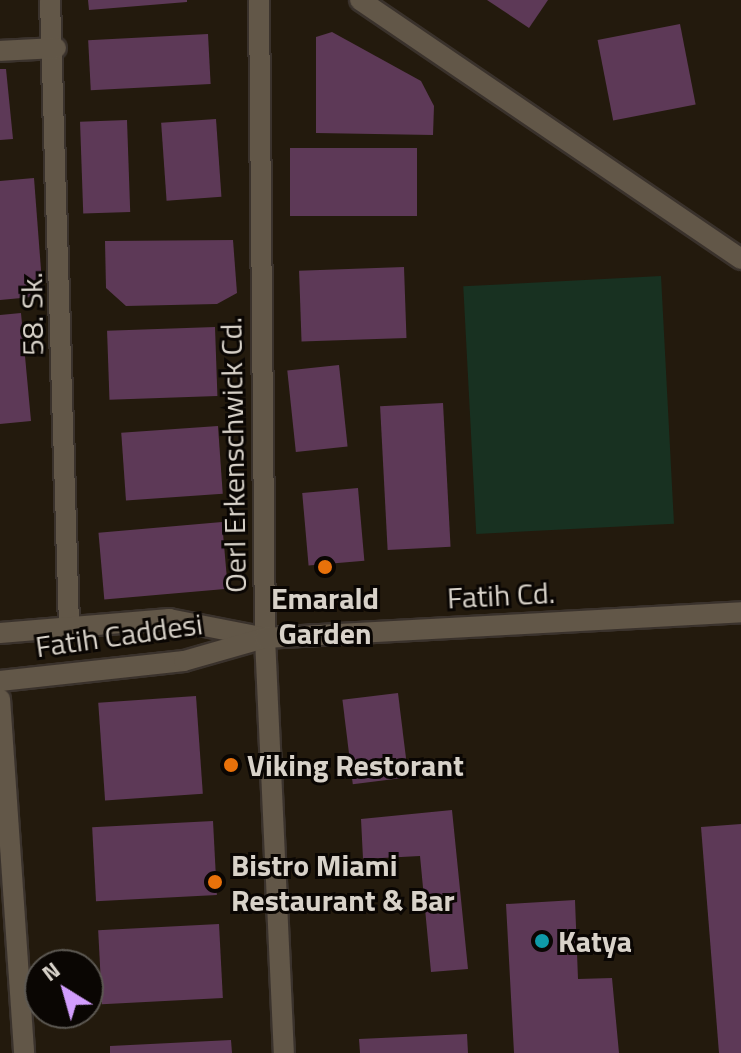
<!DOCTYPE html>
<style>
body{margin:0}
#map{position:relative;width:741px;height:1053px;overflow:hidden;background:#231a0d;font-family:"Titillium Web",sans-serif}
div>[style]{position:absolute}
.green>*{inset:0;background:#183121;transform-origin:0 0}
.building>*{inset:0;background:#5d3957;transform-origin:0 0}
.roads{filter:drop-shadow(2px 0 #3a322c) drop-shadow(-2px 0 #3a322c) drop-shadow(0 2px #3a322c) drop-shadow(0 -2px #3a322c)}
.minor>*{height:20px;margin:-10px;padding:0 10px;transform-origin:10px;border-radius:10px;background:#625748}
.dots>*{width:22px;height:22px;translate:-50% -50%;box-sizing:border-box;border:4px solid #0a0603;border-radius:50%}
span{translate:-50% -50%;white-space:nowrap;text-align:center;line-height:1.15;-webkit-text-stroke:6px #0a0603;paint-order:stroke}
.street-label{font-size:30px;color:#d8d2c9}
.poi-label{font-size:30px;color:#d8d2c9;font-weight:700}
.left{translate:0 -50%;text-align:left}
.north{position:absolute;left:24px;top:949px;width:80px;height:80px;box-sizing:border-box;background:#0a0603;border:2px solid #5c5852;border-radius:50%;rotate:323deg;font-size:22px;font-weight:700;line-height:32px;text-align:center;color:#d8d2c9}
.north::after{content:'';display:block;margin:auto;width:28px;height:36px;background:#d29dfd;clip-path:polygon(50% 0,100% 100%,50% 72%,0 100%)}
</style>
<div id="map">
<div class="green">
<div style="left:661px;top:276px;width:248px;height:198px;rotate:87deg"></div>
</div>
<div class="building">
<div style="clip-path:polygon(88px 0,187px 0,187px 2px,89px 10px)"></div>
<div style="clip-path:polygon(487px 0,548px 0,529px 28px)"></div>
<div style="left:680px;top:24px;width:82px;height:84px;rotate:79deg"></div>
<div style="clip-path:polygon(332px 32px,421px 81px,434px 106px,433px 135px,316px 133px,316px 37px)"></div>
<div style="left:208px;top:34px;width:50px;height:120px;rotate:87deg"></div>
<div style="clip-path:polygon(0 69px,6px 69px,13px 139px,0 140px)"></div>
<div style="left:216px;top:119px;width:78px;height:55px;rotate:86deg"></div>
<div style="left:127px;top:120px;width:92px;height:47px;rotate:88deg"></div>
<div style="left:417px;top:148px;width:68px;height:127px;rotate:90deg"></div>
<div style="clip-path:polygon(34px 178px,43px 296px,0 300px,0 181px)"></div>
<div style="clip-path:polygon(233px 240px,237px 293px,217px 304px,126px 306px,106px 288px,105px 241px)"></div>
<div style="left:404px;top:267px;width:71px;height:105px;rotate:88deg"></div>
<div style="clip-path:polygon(21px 313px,31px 421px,0 424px,0 315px)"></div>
<div style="left:215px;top:327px;width:69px;height:108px;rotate:88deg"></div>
<div style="left:339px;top:365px;width:82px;height:52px;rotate:84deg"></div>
<div style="left:443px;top:403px;width:144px;height:63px;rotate:87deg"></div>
<div style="left:218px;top:426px;width:68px;height:97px;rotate:86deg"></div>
<div style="left:358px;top:488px;width:73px;height:56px;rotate:85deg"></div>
<div style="left:222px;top:522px;width:67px;height:124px;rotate:85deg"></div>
<div style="left:398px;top:693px;width:85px;height:56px;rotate:83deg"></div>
<div style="left:196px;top:696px;width:98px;height:98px;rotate:86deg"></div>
<div style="clip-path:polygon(452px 810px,468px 969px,431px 972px,420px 856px,363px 859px,361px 819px)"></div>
<div style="left:213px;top:821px;width:74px;height:121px;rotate:87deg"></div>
<div style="clip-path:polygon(741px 824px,741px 1053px,719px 1053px,701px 827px)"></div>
<div style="clip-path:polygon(575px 900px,578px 979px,612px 978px,619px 1053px,514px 1053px,506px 904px)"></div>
<div style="left:219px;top:924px;width:74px;height:121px;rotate:87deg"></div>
<div style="clip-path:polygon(467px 1034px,468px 1053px,360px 1053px,359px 1039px)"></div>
<div style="clip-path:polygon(231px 1040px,232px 1053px,110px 1053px,110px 1046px)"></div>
</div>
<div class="roads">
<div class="minor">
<div style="left:50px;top:0;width:627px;rotate:88.26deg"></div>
<div style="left:259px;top:0;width:638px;rotate:89.46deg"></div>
<div style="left:265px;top:638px;width:415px;rotate:87.4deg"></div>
<div style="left:360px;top:0;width:461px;rotate:34.2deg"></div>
<div style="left:0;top:51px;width:56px;rotate:-3.1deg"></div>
<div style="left:0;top:633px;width:170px;rotate:-4.7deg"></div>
<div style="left:169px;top:619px;width:94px;rotate:11.1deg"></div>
<div style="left:0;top:681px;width:185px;rotate:-6.2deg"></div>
<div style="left:184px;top:661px;width:84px;rotate:-15.9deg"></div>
<div style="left:265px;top:638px;width:477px;rotate:-3.1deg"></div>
<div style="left:0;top:699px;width:355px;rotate:86.1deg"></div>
</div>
</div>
<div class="dots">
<div style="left:325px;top:567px;background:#e8710a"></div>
<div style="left:231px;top:765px;background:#e8710a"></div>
<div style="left:215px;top:882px;background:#e8710a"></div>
<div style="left:542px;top:941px;background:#0f9aa8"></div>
</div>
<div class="street-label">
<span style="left:32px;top:314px;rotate:-91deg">58. Sk.</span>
<span style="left:233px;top:455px;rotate:-91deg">Oerl Erkenschwick Cd.</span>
<span style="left:501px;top:595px;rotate:-3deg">Fatih Cd.</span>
<span style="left:119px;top:635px;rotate:-8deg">Fatih Caddesi</span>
</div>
<div class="poi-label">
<span style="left:325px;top:615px">Emarald<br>Garden</span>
<span class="left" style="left:247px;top:765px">Viking Restorant</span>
<span class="left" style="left:231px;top:882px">Bistro Miami<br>Restaurant &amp; Bar</span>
<span class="left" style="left:558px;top:941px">Katya</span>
</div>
<div class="north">N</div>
</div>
